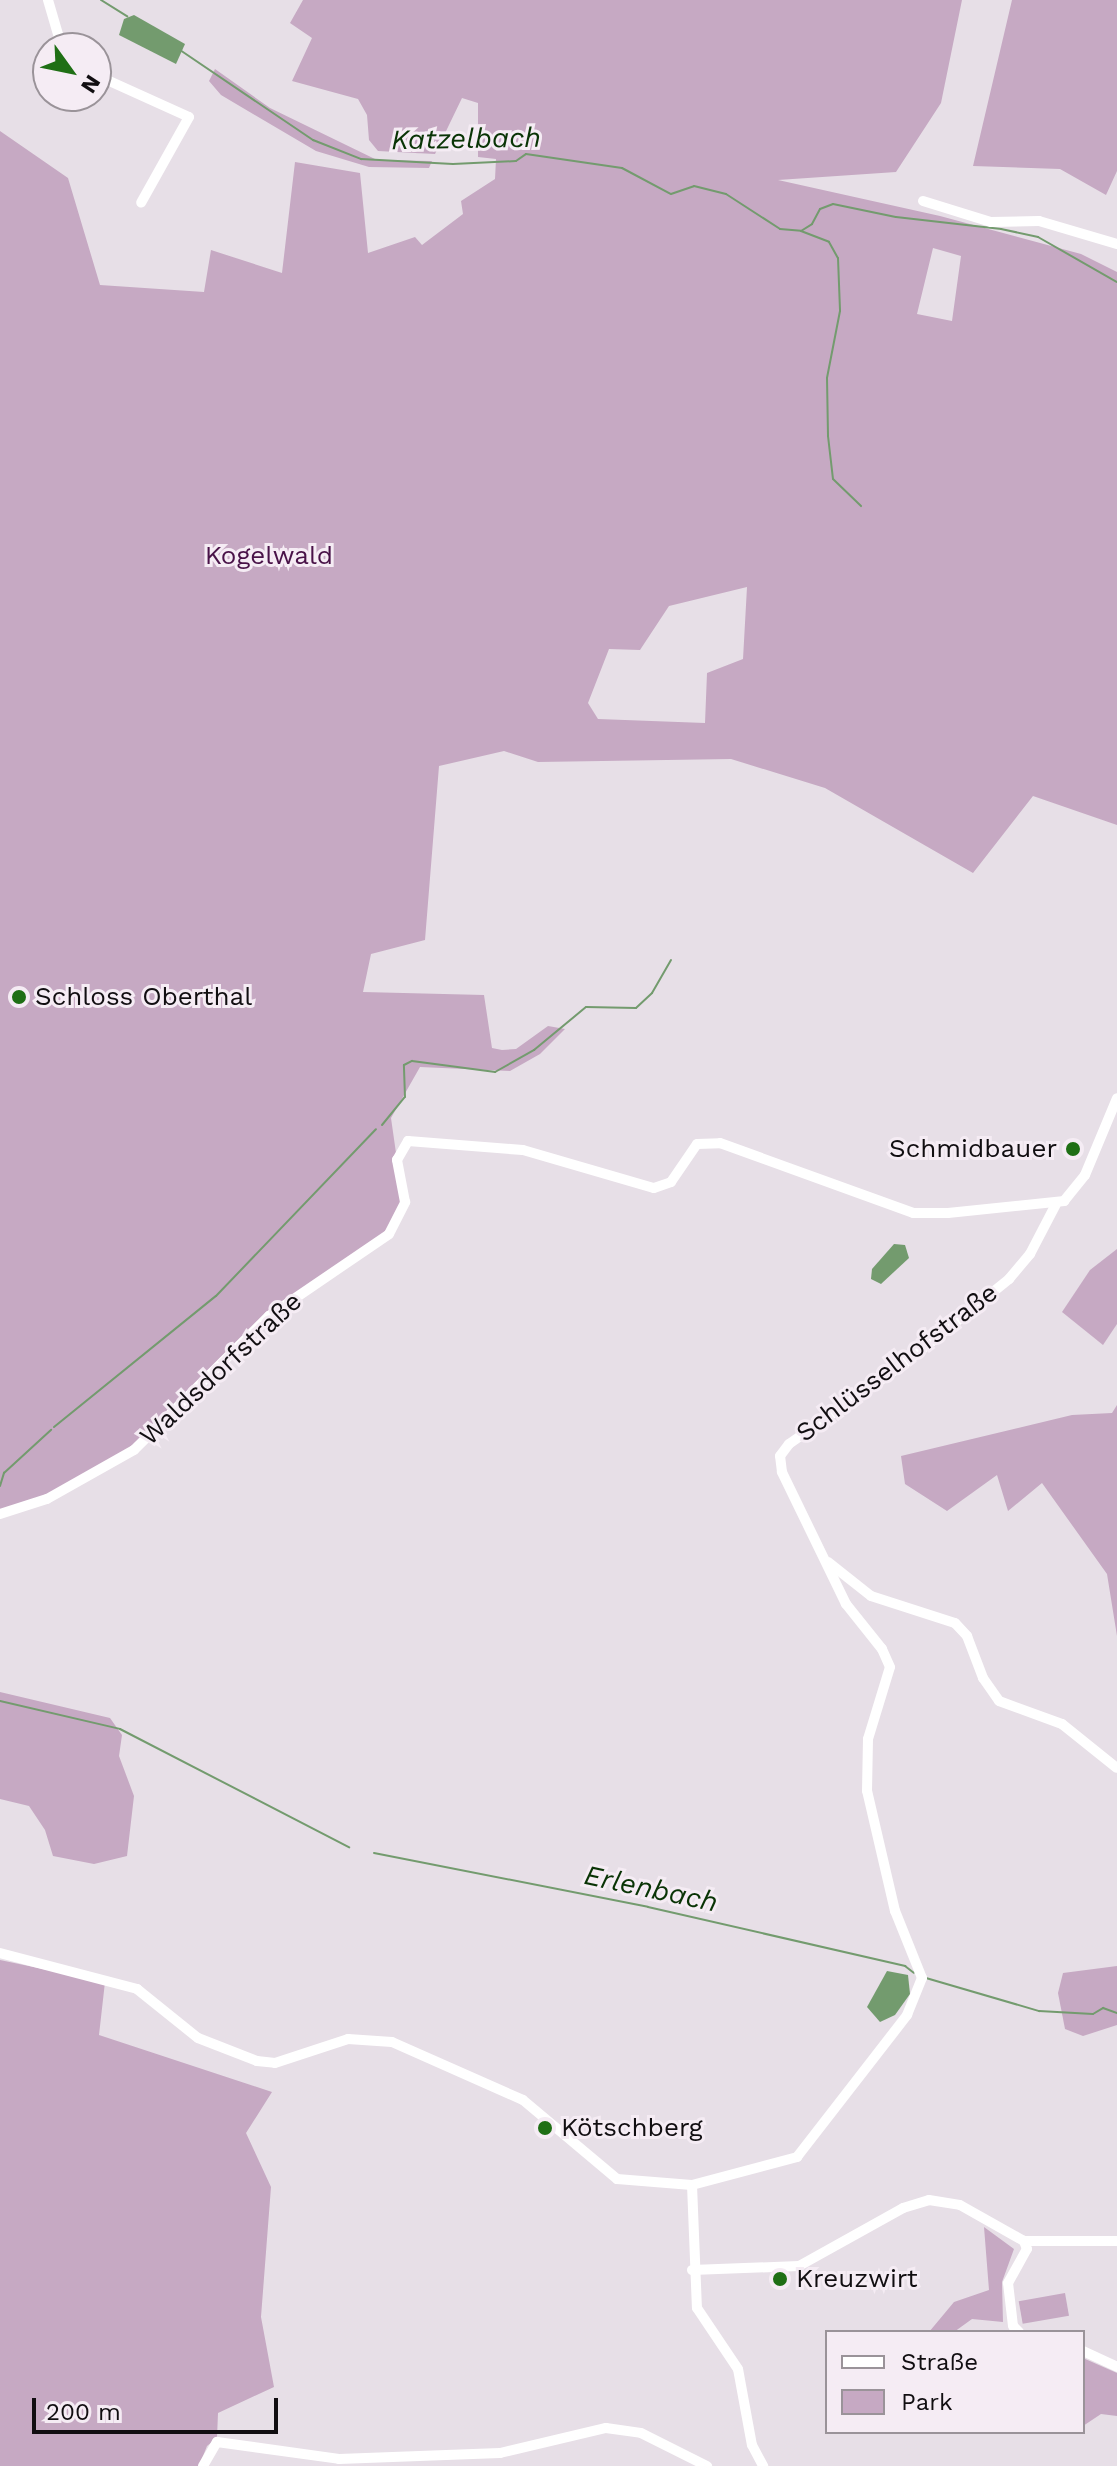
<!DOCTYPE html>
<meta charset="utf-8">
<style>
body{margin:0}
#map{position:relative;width:1117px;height:2466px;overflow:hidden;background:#e7dfe7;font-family:"Work Sans",sans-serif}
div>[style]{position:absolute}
.green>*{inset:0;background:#c6a9c3;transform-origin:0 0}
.water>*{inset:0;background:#739b6e}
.stream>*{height:2px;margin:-1px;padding:0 1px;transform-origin:1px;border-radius:1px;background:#739b6e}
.street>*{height:10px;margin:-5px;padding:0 5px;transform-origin:5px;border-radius:5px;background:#fff}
.dots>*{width:22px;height:22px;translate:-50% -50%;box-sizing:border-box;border:4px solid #f5ecf4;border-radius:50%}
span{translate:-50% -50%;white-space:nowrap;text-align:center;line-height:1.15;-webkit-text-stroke:6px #f5ecf4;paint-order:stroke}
.park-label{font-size:26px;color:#491248}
.poi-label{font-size:26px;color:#110e11}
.left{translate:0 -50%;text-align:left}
.right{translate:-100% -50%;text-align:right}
.street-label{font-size:26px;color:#110e11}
.water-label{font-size:28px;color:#093405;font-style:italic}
.legend{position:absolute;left:825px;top:2330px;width:260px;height:104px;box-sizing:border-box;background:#f5ecf4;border:2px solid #9a9399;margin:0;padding:10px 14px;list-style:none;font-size:24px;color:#110e11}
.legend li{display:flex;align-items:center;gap:16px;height:40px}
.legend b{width:40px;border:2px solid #9a9399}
.north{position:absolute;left:32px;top:32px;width:80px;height:80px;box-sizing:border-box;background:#f5ecf4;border:2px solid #9a9399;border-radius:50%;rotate:123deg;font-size:22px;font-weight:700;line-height:32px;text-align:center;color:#110e11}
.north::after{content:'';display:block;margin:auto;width:28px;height:36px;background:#1f6f15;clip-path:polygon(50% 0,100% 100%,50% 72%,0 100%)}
.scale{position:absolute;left:32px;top:2398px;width:246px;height:36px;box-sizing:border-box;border:4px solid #110e11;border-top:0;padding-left:10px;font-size:24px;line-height:28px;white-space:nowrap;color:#110e11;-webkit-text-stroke:6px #f5ecf4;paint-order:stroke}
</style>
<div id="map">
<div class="green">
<div style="clip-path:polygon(evenodd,303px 0,962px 0,941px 103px,896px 172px,778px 180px,940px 216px,1081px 254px,1117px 272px,1117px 825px,1033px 796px,973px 873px,825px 788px,731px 759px,538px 762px,504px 751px,439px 766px,425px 940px,371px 954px,363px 992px,484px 995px,492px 1048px,502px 1050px,516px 1049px,548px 1026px,565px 1029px,540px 1054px,510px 1071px,420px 1067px,391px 1118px,403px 1202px,388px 1231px,286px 1300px,149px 1437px,47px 1497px,0 1512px,0 131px,68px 178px,100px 285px,204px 292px,211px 250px,282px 273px,295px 162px,360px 173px,368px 253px,415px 237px,422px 245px,463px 214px,461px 201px,495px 179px,496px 159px,478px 157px,478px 103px,462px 98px,435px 154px,378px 151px,369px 140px,367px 115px,358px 99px,292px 81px,312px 38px,290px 23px,303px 0,933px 248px,961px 256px,952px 321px,917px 314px,933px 248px,303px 0,747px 587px,743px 659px,707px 673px,705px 723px,598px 719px,588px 703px,609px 649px,640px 650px,669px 606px,747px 587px)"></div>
<div style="clip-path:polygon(1012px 0,1117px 0,1117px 171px,1106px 195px,1060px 169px,973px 166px)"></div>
<div style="clip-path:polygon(215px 69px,270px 108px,377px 160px,432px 161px,429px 168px,369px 167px,316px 151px,221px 95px,209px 81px)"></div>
<div style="clip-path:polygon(1117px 1249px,1117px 1324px,1103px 1345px,1062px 1312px,1090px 1270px)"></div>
<div style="clip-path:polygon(1117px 1405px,1117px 1636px,1107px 1574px,1042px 1483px,1008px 1511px,997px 1475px,947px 1511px,905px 1484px,901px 1456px,1072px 1415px,1112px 1413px)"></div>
<div style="clip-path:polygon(0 1692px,110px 1718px,122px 1735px,119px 1756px,134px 1796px,127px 1856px,94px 1864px,53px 1856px,45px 1830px,29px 1806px,0 1799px)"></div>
<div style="clip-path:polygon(0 1960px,105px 1982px,99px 2035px,272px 2092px,246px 2133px,271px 2187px,261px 2317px,274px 2387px,218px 2413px,217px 2438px,207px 2446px,199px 2466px,0 2466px)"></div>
<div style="clip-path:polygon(1117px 1966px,1117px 2025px,1083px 2036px,1065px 2029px,1058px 1993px,1063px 1973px)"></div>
<div style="clip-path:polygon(984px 2227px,1014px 2249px,1002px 2282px,1003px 2322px,972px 2319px,954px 2332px,929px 2332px,954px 2302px,989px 2290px)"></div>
<div style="left:1065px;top:2293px;width:23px;height:47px;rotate:80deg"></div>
<div style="clip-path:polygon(1083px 2358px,1117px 2373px,1117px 2416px,1101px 2414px,1083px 2426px)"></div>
</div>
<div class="water">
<div style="clip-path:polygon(134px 15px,185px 44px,176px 64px,119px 35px,124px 19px)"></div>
<div style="clip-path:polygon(894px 1244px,905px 1245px,909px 1258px,881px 1284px,871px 1279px,872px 1269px)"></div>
<div style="clip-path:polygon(887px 1971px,908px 1975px,910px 1994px,895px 2015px,880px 2022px,867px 2007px)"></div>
</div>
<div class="stream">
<div style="left:101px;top:0;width:31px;rotate:32deg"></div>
<div style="left:180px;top:50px;width:161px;rotate:34.1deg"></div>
<div style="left:313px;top:140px;width:52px;rotate:21.6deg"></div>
<div style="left:361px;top:159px;width:92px;rotate:3.1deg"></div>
<div style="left:453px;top:164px;width:63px;rotate:-2.7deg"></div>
<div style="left:516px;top:161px;width:12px;rotate:-35deg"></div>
<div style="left:526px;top:154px;width:97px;rotate:8.3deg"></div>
<div style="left:622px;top:168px;width:55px;rotate:28deg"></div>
<div style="left:671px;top:194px;width:24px;rotate:-19deg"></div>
<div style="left:694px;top:186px;width:33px;rotate:14deg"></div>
<div style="left:726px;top:194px;width:64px;rotate:32.9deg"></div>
<div style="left:780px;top:229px;width:21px;rotate:5deg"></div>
<div style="left:801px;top:231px;width:13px;rotate:-32deg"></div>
<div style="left:812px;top:224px;width:17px;rotate:-62deg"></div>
<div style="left:820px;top:209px;width:14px;rotate:-21deg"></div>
<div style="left:833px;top:204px;width:64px;rotate:11.7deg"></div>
<div style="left:896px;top:217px;width:106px;rotate:6.5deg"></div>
<div style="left:1001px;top:229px;width:38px;rotate:12deg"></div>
<div style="left:1038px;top:237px;width:91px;rotate:29.7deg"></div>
<div style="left:801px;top:231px;width:30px;rotate:21deg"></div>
<div style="left:829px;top:242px;width:18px;rotate:61deg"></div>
<div style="left:838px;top:258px;width:53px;rotate:87.8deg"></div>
<div style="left:840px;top:311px;width:68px;rotate:101deg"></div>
<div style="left:827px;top:378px;width:58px;rotate:89deg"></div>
<div style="left:828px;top:436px;width:43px;rotate:83.4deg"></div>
<div style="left:833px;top:479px;width:39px;rotate:44deg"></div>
<div style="left:382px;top:1125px;width:36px;rotate:-51deg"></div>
<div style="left:405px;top:1097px;width:32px;rotate:-92deg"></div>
<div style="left:404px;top:1065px;width:9px;rotate:-27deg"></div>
<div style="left:412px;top:1061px;width:84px;rotate:7.5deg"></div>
<div style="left:495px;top:1072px;width:45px;rotate:-29.4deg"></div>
<div style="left:534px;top:1050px;width:67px;rotate:-39.6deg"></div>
<div style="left:586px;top:1007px;width:50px;rotate:1.1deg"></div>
<div style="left:636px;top:1008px;width:22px;rotate:-43deg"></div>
<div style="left:652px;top:993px;width:38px;rotate:-60deg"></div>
<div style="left:54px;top:1427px;width:208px;rotate:-39deg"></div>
<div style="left:216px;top:1296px;width:231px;rotate:-46.2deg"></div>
<div style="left:0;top:1486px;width:14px;rotate:-73deg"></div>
<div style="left:4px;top:1473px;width:64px;rotate:-42.5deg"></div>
<div style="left:0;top:1701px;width:123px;rotate:13.1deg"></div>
<div style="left:120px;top:1729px;width:258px;rotate:27.3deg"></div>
<div style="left:374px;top:1853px;width:279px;rotate:11.1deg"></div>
<div style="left:648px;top:1907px;width:264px;rotate:12.9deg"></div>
<div style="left:905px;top:1966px;width:11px;rotate:38deg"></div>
<div style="left:926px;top:1978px;width:118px;rotate:16.3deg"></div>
<div style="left:1039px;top:2011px;width:54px;rotate:3.2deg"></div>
<div style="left:1093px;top:2014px;width:12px;rotate:-31deg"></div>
<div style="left:1103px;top:2008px;width:15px;rotate:20deg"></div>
</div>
<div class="street">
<div style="left:48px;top:0;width:50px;rotate:73.7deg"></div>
<div style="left:96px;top:75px;width:102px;rotate:24.3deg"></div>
<div style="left:189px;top:117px;width:98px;rotate:119.2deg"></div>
<div style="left:923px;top:201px;width:71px;rotate:17.2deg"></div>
<div style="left:991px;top:222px;width:48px;rotate:-1.2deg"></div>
<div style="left:1039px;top:221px;width:81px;rotate:16.4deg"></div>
<div style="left:0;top:1514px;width:49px;rotate:-17.7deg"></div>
<div style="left:47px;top:1499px;width:100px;rotate:-29.4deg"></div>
<div style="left:134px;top:1450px;width:190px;rotate:-44.8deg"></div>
<div style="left:269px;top:1316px;width:145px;rotate:-34.3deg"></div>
<div style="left:389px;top:1234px;width:36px;rotate:-63deg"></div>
<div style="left:405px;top:1202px;width:43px;rotate:-100.8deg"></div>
<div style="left:397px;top:1160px;width:22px;rotate:-60deg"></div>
<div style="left:408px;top:1141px;width:115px;rotate:4.5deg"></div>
<div style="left:523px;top:1150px;width:136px;rotate:16.2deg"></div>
<div style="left:654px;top:1188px;width:18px;rotate:-19deg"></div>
<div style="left:671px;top:1182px;width:46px;rotate:-55.6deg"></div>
<div style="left:697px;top:1144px;width:23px;rotate:-2deg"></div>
<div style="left:720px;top:1143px;width:205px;rotate:19.9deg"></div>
<div style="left:913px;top:1213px;width:35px"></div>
<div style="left:948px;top:1213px;width:117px;rotate:-5.9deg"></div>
<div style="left:1064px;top:1201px;width:33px;rotate:-51deg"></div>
<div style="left:1085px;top:1175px;width:83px;rotate:-67.4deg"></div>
<div style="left:828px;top:1562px;width:55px;rotate:38.3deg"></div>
<div style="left:871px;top:1596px;width:88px;rotate:17.8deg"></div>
<div style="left:955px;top:1623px;width:18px;rotate:47deg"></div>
<div style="left:967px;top:1636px;width:45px;rotate:69.1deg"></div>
<div style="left:983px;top:1678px;width:28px;rotate:55deg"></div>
<div style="left:999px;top:1701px;width:67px;rotate:20.1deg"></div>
<div style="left:1062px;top:1724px;width:70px;rotate:38.7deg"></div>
<div style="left:0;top:1953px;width:142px;rotate:14.7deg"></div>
<div style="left:137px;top:1989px;width:78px;rotate:38.8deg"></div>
<div style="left:198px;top:2038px;width:63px;rotate:21.3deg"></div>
<div style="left:257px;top:2061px;width:18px;rotate:6deg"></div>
<div style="left:275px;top:2063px;width:77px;rotate:-18.2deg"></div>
<div style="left:348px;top:2039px;width:44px;rotate:3.9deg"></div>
<div style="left:392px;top:2042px;width:143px;rotate:23.9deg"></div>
<div style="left:523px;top:2100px;width:123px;rotate:40deg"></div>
<div style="left:617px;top:2179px;width:75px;rotate:4.6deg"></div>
<div style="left:692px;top:2185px;width:109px;rotate:-14.9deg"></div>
<div style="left:797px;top:2157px;width:180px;rotate:-52.2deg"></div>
<div style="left:907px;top:2015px;width:40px;rotate:-68deg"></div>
<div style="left:922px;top:1978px;width:72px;rotate:-111.9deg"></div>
<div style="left:895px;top:1911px;width:123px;rotate:-103.1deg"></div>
<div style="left:867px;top:1791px;width:52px;rotate:-88.9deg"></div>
<div style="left:868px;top:1739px;width:75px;rotate:-73deg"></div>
<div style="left:890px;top:1667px;width:20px;rotate:-114deg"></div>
<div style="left:882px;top:1649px;width:58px;rotate:-128.7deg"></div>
<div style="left:846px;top:1604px;width:147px;rotate:-115.9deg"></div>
<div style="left:782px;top:1472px;width:16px;rotate:-97deg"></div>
<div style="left:780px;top:1456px;width:15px;rotate:-53deg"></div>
<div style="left:789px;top:1444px;width:141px;rotate:-34.9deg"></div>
<div style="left:905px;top:1363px;width:134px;rotate:-38.9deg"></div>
<div style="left:1009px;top:1279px;width:33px;rotate:-50deg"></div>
<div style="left:1030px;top:1254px;width:56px;rotate:-62.5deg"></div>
<div style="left:692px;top:2185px;width:123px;rotate:87.7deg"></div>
<div style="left:697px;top:2308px;width:73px;rotate:56.1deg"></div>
<div style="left:738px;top:2369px;width:77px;rotate:79.6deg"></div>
<div style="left:752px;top:2445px;width:24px;rotate:62deg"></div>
<div style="left:692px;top:2270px;width:107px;rotate:-2.1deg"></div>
<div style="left:799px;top:2266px;width:119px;rotate:-29.1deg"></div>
<div style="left:903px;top:2208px;width:27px;rotate:-17deg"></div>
<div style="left:929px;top:2200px;width:31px;rotate:9deg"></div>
<div style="left:960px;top:2205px;width:73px;rotate:29.4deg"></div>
<div style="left:1024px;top:2241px;width:93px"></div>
<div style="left:1019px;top:2332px;width:8px;rotate:-135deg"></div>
<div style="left:1013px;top:2326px;width:43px;rotate:-96.6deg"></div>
<div style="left:1008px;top:2283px;width:39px;rotate:-61deg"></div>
<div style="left:1027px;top:2249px;width:9px;rotate:-111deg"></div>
<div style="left:1083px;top:2351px;width:38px;rotate:25deg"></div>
<div style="left:203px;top:2466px;width:28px;rotate:-60deg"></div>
<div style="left:217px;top:2442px;width:123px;rotate:7.9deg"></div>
<div style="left:339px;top:2459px;width:161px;rotate:-2.1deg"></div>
<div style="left:500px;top:2453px;width:109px;rotate:-13.3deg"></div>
<div style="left:606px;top:2428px;width:35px;rotate:8deg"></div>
<div style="left:641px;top:2433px;width:74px;rotate:26.6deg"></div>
</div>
<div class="dots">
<div style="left:19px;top:997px;background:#1f6f15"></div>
<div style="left:1073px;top:1149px;background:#1f6f15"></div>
<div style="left:545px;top:2128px;background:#1f6f15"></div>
<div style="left:780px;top:2279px;background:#1f6f15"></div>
</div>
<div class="park-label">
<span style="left:269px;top:556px">Kogelwald</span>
</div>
<div class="poi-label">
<span class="left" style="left:35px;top:997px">Schloss Oberthal</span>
<span class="right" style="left:1057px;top:1149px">Schmidbauer</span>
<span class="left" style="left:561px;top:2128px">Kötschberg</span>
<span class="left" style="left:796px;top:2279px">Kreuzwirt</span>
</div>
<div class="street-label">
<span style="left:897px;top:1363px;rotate:-37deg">Schlüsselhofstraße</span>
<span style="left:221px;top:1369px;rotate:-43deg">Waldsdorfstraße</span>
</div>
<div class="water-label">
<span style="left:466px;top:139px;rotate:-1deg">Katzelbach</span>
<span style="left:651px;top:1889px;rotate:12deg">Erlenbach</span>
</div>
<ul class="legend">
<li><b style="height:10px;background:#fff"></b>Straße</li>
<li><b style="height:22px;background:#c6a9c3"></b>Park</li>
</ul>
<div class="north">N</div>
<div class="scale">200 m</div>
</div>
